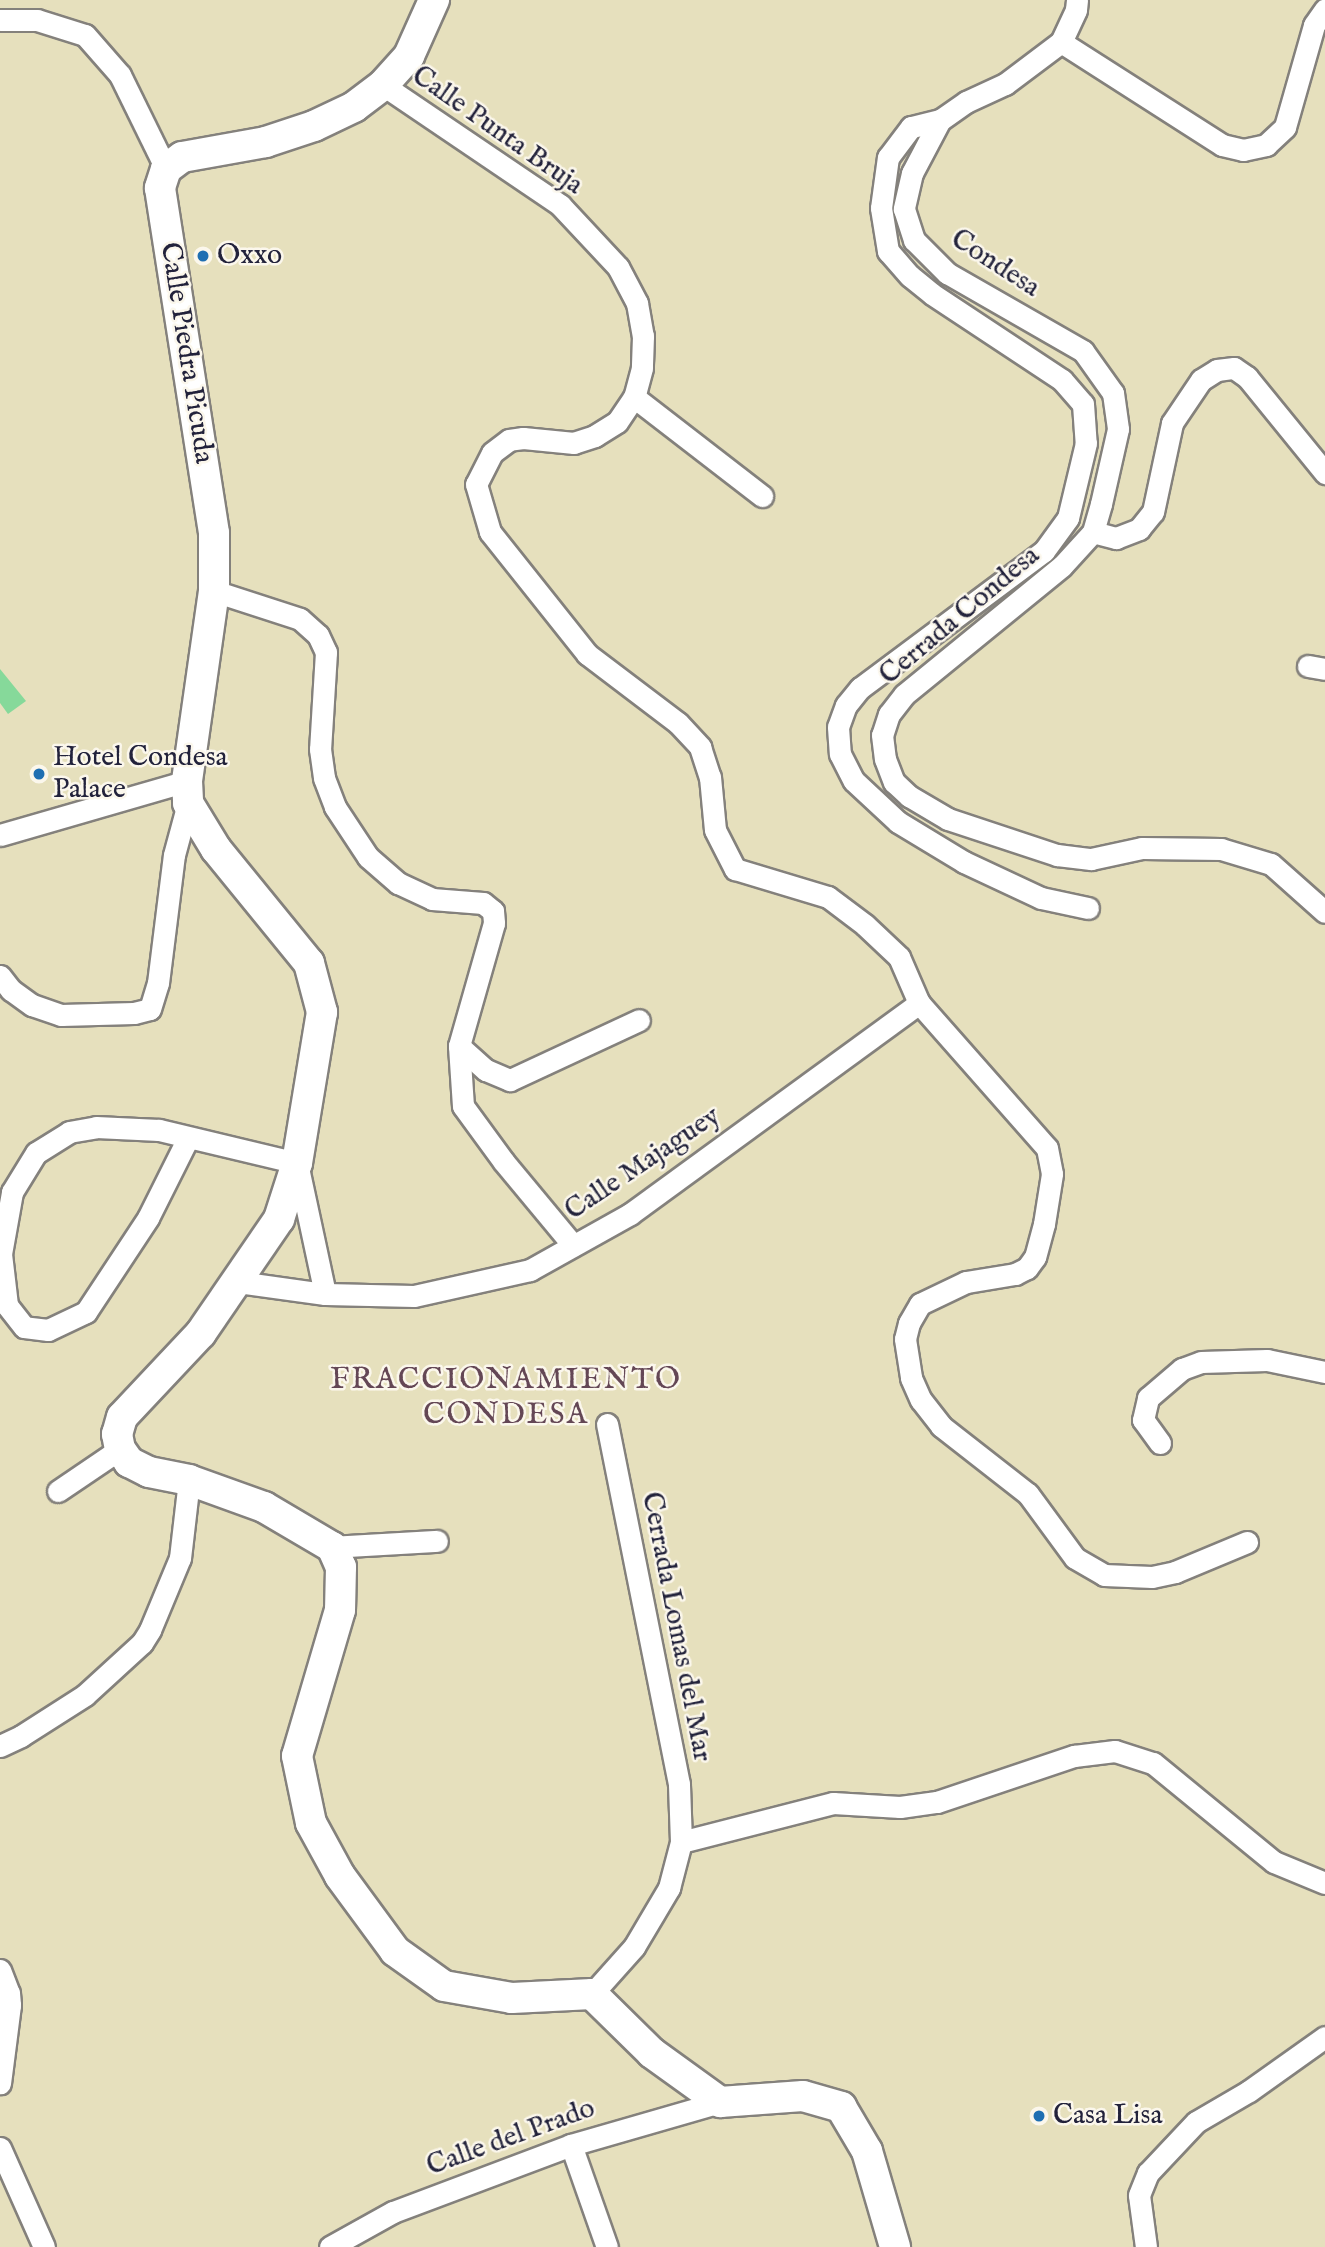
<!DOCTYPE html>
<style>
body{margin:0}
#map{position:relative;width:1325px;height:2247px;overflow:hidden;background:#e6e0bd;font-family:"IM FELL English",serif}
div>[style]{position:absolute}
.green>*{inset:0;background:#86d99a}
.roads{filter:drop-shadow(2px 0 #84817c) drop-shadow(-2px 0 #84817c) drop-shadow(0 2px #84817c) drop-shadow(0 -2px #84817c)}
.minor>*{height:21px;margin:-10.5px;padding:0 10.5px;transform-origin:10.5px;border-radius:10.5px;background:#fff}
.secondary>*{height:30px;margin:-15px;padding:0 15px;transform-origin:15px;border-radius:15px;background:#fff}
.dots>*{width:19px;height:19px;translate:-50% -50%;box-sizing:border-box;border:4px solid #fbf7ec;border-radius:50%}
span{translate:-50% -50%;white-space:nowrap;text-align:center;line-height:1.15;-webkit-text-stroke:5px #fbf7ec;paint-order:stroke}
.street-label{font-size:28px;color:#22223b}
.poi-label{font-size:28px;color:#22223b}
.left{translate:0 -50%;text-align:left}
.neighbourhood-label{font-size:30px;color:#644755;letter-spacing:2px}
</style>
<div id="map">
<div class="green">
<div style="clip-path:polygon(0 669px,26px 701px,8px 714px,0 703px)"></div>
</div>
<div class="roads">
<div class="minor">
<div style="left:1077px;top:0;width:10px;rotate:96deg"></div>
<div style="left:1076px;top:10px;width:35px;rotate:115deg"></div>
<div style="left:1061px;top:42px;width:70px;rotate:143.1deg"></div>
<div style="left:1005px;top:84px;width:43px;rotate:155.2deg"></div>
<div style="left:966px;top:102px;width:32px;rotate:145deg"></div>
<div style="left:940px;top:120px;width:60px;rotate:117.8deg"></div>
<div style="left:912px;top:173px;width:37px;rotate:103deg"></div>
<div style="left:904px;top:209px;width:33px;rotate:72deg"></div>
<div style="left:914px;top:240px;width:47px;rotate:45deg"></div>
<div style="left:947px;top:273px;width:157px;rotate:29.8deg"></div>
<div style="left:1083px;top:351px;width:52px;rotate:54.5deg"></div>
<div style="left:1113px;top:393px;width:36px;rotate:82deg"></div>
<div style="left:1118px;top:429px;width:77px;rotate:102.8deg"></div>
<div style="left:1101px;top:504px;width:29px;rotate:106deg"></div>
<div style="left:1093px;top:532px;width:46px;rotate:132.4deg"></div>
<div style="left:1062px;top:566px;width:204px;rotate:140.8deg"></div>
<div style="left:904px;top:695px;width:24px;rotate:128deg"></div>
<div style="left:889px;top:714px;width:22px;rotate:108deg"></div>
<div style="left:882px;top:735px;width:24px;rotate:83deg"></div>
<div style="left:885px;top:759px;width:25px;rotate:69deg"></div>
<div style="left:894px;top:782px;width:21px;rotate:43deg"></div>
<div style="left:909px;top:796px;width:45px;rotate:30.5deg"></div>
<div style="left:948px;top:819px;width:115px;rotate:18.3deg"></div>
<div style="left:1057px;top:855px;width:34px;rotate:7deg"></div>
<div style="left:1091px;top:859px;width:52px;rotate:-12.2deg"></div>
<div style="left:1142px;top:848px;width:79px;rotate:0.7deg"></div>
<div style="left:1221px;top:849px;width:52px;rotate:16.7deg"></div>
<div style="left:1271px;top:864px;width:72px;rotate:41.6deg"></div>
<div style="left:0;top:20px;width:37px"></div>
<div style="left:37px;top:20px;width:50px;rotate:17.4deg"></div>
<div style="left:85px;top:35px;width:53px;rotate:48.8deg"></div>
<div style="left:120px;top:75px;width:105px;rotate:63.9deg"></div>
<div style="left:1061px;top:42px;width:191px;rotate:32.6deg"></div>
<div style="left:1222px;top:145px;width:22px;rotate:13deg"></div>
<div style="left:1243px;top:150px;width:24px;rotate:-12deg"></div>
<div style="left:1266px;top:145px;width:26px;rotate:-43deg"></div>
<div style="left:1285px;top:127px;width:106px;rotate:-74.1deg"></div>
<div style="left:1314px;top:25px;width:19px;rotate:-55deg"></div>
<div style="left:383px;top:85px;width:214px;rotate:34.1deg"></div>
<div style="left:560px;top:205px;width:85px;rotate:46.9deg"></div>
<div style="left:618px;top:267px;width:41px;rotate:62.2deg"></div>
<div style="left:637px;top:303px;width:34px;rotate:80deg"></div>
<div style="left:643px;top:336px;width:32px;rotate:92deg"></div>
<div style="left:642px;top:368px;width:30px;rotate:105deg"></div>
<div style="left:634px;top:397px;width:30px;rotate:124deg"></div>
<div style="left:617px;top:422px;width:26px;rotate:148deg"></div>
<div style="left:595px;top:436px;width:22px;rotate:162deg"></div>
<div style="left:574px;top:443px;width:51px;rotate:-174.4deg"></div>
<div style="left:523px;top:438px;width:14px;rotate:172deg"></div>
<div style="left:509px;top:440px;width:21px;rotate:143deg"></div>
<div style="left:492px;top:453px;width:35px;rotate:117deg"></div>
<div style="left:476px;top:484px;width:50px;rotate:73.7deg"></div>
<div style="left:490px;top:532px;width:156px;rotate:51.5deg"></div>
<div style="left:587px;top:654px;width:114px;rotate:37.2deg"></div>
<div style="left:678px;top:723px;width:33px;rotate:47deg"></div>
<div style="left:700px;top:747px;width:32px;rotate:72deg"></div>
<div style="left:710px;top:777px;width:53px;rotate:84.6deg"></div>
<div style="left:715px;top:830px;width:44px;rotate:62.9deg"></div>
<div style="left:735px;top:869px;width:97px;rotate:16.8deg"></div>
<div style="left:828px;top:897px;width:46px;rotate:37.1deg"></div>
<div style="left:865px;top:925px;width:47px;rotate:43.3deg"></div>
<div style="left:899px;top:957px;width:50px;rotate:66.5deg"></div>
<div style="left:919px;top:1003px;width:193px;rotate:48.6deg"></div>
<div style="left:1047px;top:1148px;width:26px;rotate:79deg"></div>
<div style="left:1052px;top:1174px;width:51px;rotate:99.1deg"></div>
<div style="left:1044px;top:1224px;width:34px;rotate:105deg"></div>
<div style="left:1035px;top:1257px;width:14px;rotate:126deg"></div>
<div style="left:1027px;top:1268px;width:13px;rotate:153deg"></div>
<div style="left:1015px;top:1274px;width:50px;rotate:170.7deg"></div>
<div style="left:966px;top:1282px;width:51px;rotate:154.4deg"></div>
<div style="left:920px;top:1304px;width:22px;rotate:120deg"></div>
<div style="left:909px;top:1323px;width:16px;rotate:104deg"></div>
<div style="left:905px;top:1339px;width:39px;rotate:81deg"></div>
<div style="left:911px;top:1378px;width:24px;rotate:66deg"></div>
<div style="left:921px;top:1400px;width:33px;rotate:52deg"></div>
<div style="left:941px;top:1426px;width:110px;rotate:38deg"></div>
<div style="left:1028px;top:1494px;width:79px;rotate:53.7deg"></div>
<div style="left:1075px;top:1558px;width:34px;rotate:30deg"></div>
<div style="left:1104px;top:1575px;width:48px;rotate:2.4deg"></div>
<div style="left:1152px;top:1577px;width:24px;rotate:-12deg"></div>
<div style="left:1175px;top:1572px;width:78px;rotate:-22.6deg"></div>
<div style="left:940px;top:120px;width:30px;rotate:166deg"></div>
<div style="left:911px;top:127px;width:38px;rotate:127deg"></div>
<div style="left:888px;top:157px;width:51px;rotate:97.8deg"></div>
<div style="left:881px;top:208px;width:44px;rotate:80.8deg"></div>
<div style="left:888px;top:251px;width:33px;rotate:49deg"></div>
<div style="left:910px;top:276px;width:28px;rotate:39deg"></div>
<div style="left:932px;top:294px;width:156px;rotate:33.5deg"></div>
<div style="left:1062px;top:380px;width:32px;rotate:49deg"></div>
<div style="left:1083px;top:404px;width:39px;rotate:86deg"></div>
<div style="left:1086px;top:443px;width:77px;rotate:103.5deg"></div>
<div style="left:1068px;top:518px;width:41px;rotate:126deg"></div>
<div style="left:1044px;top:551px;width:229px;rotate:143.3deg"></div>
<div style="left:860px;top:688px;width:22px;rotate:129deg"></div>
<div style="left:846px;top:705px;width:23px;rotate:110deg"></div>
<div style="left:838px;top:727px;width:27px;rotate:86deg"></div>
<div style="left:840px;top:754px;width:30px;rotate:63deg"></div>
<div style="left:854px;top:781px;width:60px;rotate:43deg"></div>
<div style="left:898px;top:822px;width:77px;rotate:31.2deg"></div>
<div style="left:964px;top:862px;width:85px;rotate:25.1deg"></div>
<div style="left:1041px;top:898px;width:48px;rotate:12deg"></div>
<div style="left:634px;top:397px;width:162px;rotate:37.7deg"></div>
<div style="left:1093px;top:532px;width:24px;rotate:15deg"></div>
<div style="left:1116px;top:538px;width:25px;rotate:-21deg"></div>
<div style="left:1139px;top:529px;width:22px;rotate:-51deg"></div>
<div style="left:1153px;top:512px;width:91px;rotate:-77.9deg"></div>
<div style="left:1172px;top:423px;width:52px;rotate:-56deg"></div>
<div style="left:1201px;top:380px;width:19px;rotate:-32deg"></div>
<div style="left:1217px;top:370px;width:17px;rotate:-7deg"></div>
<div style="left:1234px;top:368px;width:16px;rotate:35deg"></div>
<div style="left:1247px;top:377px;width:124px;rotate:50.9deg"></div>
<div style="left:214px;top:591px;width:90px;rotate:18deg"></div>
<div style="left:300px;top:619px;width:24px;rotate:42deg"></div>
<div style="left:318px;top:635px;width:19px;rotate:65deg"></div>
<div style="left:326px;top:652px;width:97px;rotate:93.5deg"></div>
<div style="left:320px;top:749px;width:29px;rotate:82deg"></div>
<div style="left:324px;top:778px;width:31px;rotate:69deg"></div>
<div style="left:335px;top:807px;width:60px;rotate:56.6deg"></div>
<div style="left:368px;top:857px;width:40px;rotate:41deg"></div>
<div style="left:398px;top:883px;width:38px;rotate:25deg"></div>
<div style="left:432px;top:899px;width:51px;rotate:4.5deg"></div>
<div style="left:483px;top:903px;width:13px;rotate:39deg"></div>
<div style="left:493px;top:911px;width:12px;rotate:85deg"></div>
<div style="left:494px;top:923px;width:128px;rotate:105.9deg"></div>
<div style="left:459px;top:1046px;width:60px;rotate:86.2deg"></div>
<div style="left:463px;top:1106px;width:69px;rotate:53.8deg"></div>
<div style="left:504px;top:1162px;width:108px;rotate:50.3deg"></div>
<div style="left:1308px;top:666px;width:17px;rotate:10deg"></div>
<div style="left:0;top:835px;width:195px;rotate:-16.1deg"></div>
<div style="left:0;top:976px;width:18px;rotate:52deg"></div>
<div style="left:11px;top:990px;width:26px;rotate:36deg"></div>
<div style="left:32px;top:1005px;width:31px;rotate:19deg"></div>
<div style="left:61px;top:1015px;width:73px;rotate:-1.6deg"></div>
<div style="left:134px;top:1013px;width:16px;rotate:-14deg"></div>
<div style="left:150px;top:1009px;width:27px;rotate:-73deg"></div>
<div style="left:158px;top:983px;width:129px;rotate:-82.9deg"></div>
<div style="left:174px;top:855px;width:54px;rotate:-74.9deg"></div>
<div style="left:459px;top:1046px;width:36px;rotate:42deg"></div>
<div style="left:486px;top:1070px;width:26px;rotate:23deg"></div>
<div style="left:510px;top:1080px;width:142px;rotate:-24.9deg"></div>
<div style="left:188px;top:1138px;width:89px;rotate:116.6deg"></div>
<div style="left:148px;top:1218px;width:113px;rotate:123.4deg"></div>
<div style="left:86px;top:1312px;width:42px;rotate:154.7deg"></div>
<div style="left:48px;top:1330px;width:24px;rotate:-173deg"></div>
<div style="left:24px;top:1327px;width:28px;rotate:-128deg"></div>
<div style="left:7px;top:1305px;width:51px;rotate:-96.7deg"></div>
<div style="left:1px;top:1254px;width:63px;rotate:-79.9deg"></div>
<div style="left:12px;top:1192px;width:46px;rotate:-58.4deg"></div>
<div style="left:36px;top:1153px;width:39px;rotate:-32deg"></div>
<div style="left:69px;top:1132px;width:27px;rotate:-10deg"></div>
<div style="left:96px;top:1127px;width:63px;rotate:2.7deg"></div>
<div style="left:159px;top:1130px;width:142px;rotate:13.4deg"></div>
<div style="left:297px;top:1163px;width:134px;rotate:77.9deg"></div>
<div style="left:238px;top:1282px;width:88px;rotate:7.9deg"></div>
<div style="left:325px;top:1294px;width:89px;rotate:1.3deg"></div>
<div style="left:414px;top:1296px;width:119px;rotate:-12.6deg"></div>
<div style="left:530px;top:1270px;width:115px;rotate:-29.2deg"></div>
<div style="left:630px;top:1214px;width:358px;rotate:-36.1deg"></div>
<div style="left:1160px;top:1443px;width:29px;rotate:-126deg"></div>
<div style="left:1143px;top:1420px;width:23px;rotate:-77deg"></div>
<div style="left:1148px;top:1398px;width:45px;rotate:-40.5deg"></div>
<div style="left:1182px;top:1369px;width:20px;rotate:-20deg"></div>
<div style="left:1201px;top:1362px;width:66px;rotate:-1.7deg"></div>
<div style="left:1267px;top:1360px;width:59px;rotate:11.7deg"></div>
<div style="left:58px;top:1491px;width:75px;rotate:-34.1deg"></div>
<div style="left:332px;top:1547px;width:105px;rotate:-3.3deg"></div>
<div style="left:0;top:1746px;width:23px;rotate:-25deg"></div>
<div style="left:21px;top:1736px;width:76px;rotate:-32.6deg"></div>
<div style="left:85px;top:1695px;width:77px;rotate:-42.4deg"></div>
<div style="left:142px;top:1643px;width:15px;rotate:-58deg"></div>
<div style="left:150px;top:1630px;width:78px;rotate:-67.4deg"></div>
<div style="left:180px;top:1558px;width:79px;rotate:-83.4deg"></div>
<div style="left:681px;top:1842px;width:157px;rotate:-14.4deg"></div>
<div style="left:833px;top:1803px;width:67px;rotate:3.4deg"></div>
<div style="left:900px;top:1807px;width:37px;rotate:-8deg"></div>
<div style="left:937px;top:1802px;width:145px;rotate:-18.6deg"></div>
<div style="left:1074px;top:1756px;width:41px;rotate:-7deg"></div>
<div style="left:1115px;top:1751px;width:40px;rotate:18deg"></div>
<div style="left:1153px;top:1763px;width:156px;rotate:39.3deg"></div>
<div style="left:1274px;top:1862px;width:55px;rotate:22.4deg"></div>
<div style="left:0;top:1970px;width:25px;rotate:69deg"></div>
<div style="left:9px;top:1993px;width:12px;rotate:85deg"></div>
<div style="left:10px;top:2005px;width:79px;rotate:97.3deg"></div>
<div style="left:592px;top:1994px;width:63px;rotate:-48.2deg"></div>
<div style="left:634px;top:1947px;width:69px;rotate:-59.3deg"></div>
<div style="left:669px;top:1888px;width:48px;rotate:-75.4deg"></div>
<div style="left:681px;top:1842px;width:58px;rotate:-92deg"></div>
<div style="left:679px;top:1784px;width:367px;rotate:-101.3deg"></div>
<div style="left:571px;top:2145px;width:108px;rotate:70.6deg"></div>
<div style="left:0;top:2148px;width:108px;rotate:66deg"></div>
<div style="left:330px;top:2247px;width:72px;rotate:-29.1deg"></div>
<div style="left:393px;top:2212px;width:190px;rotate:-20.6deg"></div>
<div style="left:571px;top:2145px;width:155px;rotate:-16.1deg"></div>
<div style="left:1146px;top:2247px;width:52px;rotate:-97.7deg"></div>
<div style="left:1139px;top:2195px;width:24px;rotate:-68deg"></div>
<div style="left:1148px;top:2173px;width:70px;rotate:-46.7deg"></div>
<div style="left:1196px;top:2122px;width:61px;rotate:-30.3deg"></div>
<div style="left:1249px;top:2091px;width:93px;rotate:-35.4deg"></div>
</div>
<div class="secondary">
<div style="left:434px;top:0;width:61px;rotate:114.1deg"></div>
<div style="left:409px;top:56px;width:39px;rotate:132deg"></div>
<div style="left:383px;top:85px;width:36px;rotate:143deg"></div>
<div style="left:354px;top:107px;width:44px;rotate:154.6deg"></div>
<div style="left:314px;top:126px;width:51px;rotate:161.6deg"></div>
<div style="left:266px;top:142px;width:85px;rotate:169.9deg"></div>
<div style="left:182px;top:157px;width:20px;rotate:143deg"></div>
<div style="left:166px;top:169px;width:20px;rotate:108deg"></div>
<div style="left:160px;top:188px;width:349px;rotate:81.1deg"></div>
<div style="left:214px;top:533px;width:58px;rotate:90deg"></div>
<div style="left:214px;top:591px;width:192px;rotate:98.1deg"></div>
<div style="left:187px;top:781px;width:22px;rotate:87deg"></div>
<div style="left:188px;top:803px;width:54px;rotate:58.7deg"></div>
<div style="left:216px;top:849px;width:147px;rotate:50.8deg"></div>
<div style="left:309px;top:963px;width:51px;rotate:75.1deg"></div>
<div style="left:322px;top:1012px;width:153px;rotate:99.4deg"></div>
<div style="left:297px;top:1163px;width:59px;rotate:107.8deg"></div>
<div style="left:279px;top:1219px;width:138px;rotate:124.4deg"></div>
<div style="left:201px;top:1333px;width:115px;rotate:133.2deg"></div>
<div style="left:122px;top:1417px;width:18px;rotate:106deg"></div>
<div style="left:117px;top:1434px;width:15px;rotate:79deg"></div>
<div style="left:120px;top:1449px;width:16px;rotate:55deg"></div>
<div style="left:129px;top:1462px;width:22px;rotate:27deg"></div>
<div style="left:149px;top:1472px;width:41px;rotate:11.3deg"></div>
<div style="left:189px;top:1480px;width:80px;rotate:19.8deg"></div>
<div style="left:264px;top:1507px;width:79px;rotate:30.5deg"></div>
<div style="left:332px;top:1547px;width:22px;rotate:66deg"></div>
<div style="left:341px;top:1567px;width:43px;rotate:91.3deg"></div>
<div style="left:340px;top:1610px;width:152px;rotate:106.4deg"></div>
<div style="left:297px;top:1756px;width:68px;rotate:78.2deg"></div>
<div style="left:311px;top:1823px;width:60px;rotate:61.3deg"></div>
<div style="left:340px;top:1876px;width:93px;rotate:53.7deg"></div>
<div style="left:395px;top:1951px;width:60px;rotate:35.5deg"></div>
<div style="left:444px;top:1986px;width:69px;rotate:10deg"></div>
<div style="left:512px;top:1998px;width:80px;rotate:-2.9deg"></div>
<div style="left:592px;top:1994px;width:84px;rotate:44.5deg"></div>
<div style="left:652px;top:2053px;width:84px;rotate:35.8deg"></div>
<div style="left:720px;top:2102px;width:83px;rotate:-4.1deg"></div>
<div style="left:803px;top:2096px;width:40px;rotate:16deg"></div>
<div style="left:841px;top:2107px;width:51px;rotate:59.4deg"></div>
<div style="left:867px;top:2151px;width:100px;rotate:73.7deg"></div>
</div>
</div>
<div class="dots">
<div style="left:203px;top:256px;background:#1f6fb2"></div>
<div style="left:39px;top:774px;background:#1f6fb2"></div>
<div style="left:1039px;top:2116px;background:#1f6fb2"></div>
</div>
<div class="street-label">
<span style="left:497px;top:131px;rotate:35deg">Calle Punta Bruja</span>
<span style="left:995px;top:264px;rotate:33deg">Condesa</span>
<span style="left:186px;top:353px;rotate:81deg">Calle Piedra Picuda</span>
<span style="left:960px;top:616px;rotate:-40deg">Cerrada Condesa</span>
<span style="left:643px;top:1164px;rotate:-34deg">Calle Majaguey</span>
<span style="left:676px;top:1627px;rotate:79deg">Cerrada Lomas del Mar</span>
<span style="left:511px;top:2138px;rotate:-20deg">Calle del Prado</span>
</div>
<div class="poi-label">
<span class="left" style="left:217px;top:256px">Oxxo</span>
<span class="left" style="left:53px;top:774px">Hotel Condesa<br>Palace</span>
<span class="left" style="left:1053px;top:2116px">Casa Lisa</span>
</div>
<div class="neighbourhood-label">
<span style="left:506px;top:1397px">FRACCIONAMIENTO<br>CONDESA</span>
</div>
</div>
